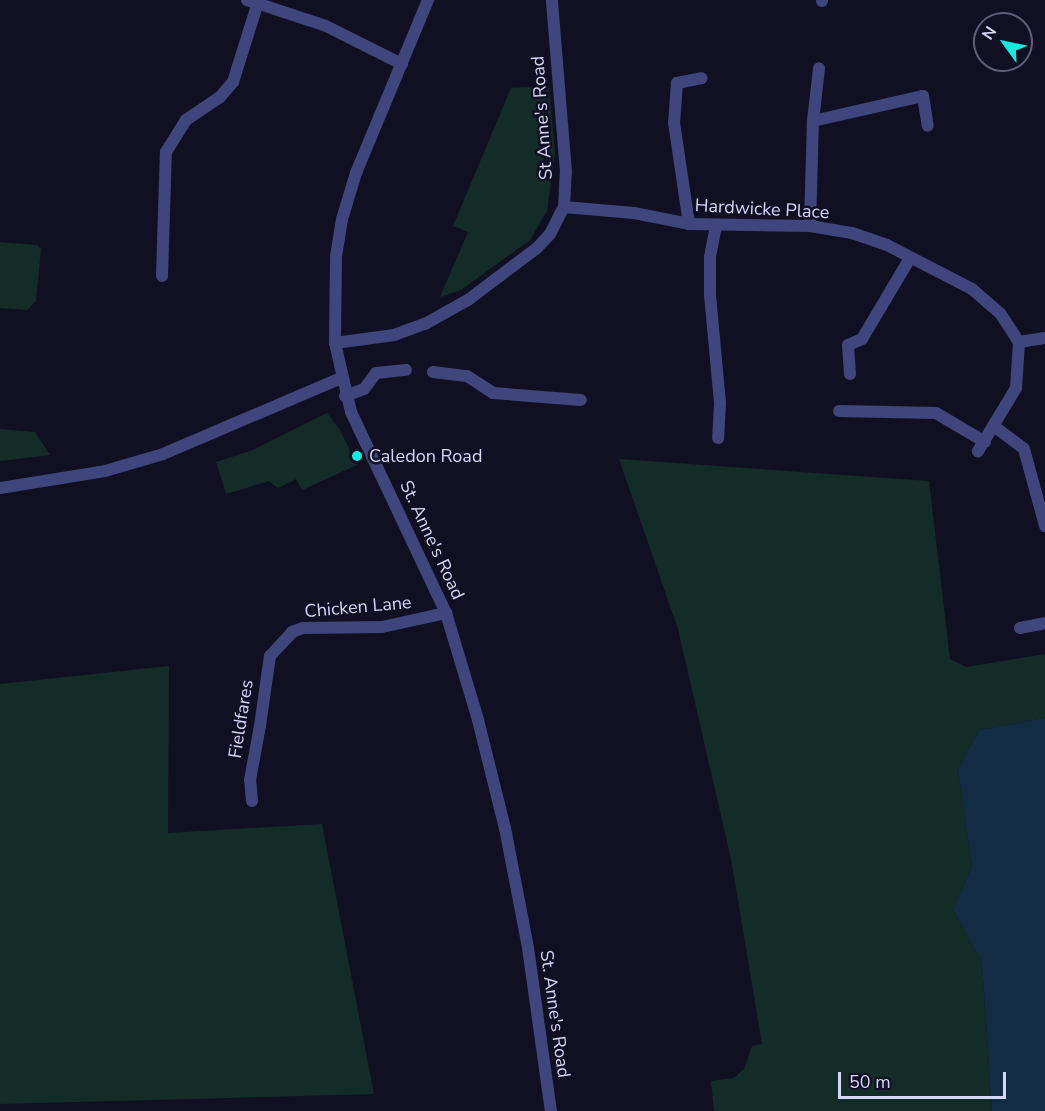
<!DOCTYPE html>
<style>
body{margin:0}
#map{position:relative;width:1045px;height:1111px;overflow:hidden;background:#111023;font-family:"Nunito Sans",sans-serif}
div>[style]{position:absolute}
.green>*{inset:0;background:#142c28}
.water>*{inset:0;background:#122c44}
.lane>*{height:12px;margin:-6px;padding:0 6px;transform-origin:6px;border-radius:6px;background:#3f467d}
.street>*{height:12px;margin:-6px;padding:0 6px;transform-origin:6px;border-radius:6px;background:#3f467d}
.dots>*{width:16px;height:16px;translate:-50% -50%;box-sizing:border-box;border:3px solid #111023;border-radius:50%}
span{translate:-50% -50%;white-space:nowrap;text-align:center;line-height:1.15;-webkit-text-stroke:5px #111023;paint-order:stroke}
.street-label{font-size:18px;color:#d5d6fb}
.poi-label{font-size:18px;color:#d5d6fb}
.left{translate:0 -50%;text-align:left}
.north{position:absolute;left:973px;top:12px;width:60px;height:60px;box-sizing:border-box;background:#111023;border:2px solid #5f5f79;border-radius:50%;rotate:303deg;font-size:16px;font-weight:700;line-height:24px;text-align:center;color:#d5d6fb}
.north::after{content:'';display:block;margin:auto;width:21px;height:27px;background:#15e8df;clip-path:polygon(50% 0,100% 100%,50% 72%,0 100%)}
.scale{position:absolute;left:838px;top:1072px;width:168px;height:27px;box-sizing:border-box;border:3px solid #d5d6fb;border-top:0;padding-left:8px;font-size:18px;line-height:21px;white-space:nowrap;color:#d5d6fb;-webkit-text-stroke:4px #111023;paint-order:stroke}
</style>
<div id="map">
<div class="green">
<div style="clip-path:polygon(549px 86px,555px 154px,547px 211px,530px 240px,461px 290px,440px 297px,468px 232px,453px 226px,511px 88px)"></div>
<div style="clip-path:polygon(0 242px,37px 245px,41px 249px,36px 301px,27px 310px,0 308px)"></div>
<div style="clip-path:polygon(327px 413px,340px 430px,357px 465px,302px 490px,296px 479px,278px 488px,269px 481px,226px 494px,216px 462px,253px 450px)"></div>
<div style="clip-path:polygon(0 429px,35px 432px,50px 455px,0 461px)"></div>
<div style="clip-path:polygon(619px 459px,929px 481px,950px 659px,966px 667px,1045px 654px,1045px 718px,979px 730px,958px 770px,972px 865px,953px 910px,982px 962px,992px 1111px,714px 1111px,711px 1081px,734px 1078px,744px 1069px,752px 1046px,762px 1044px,731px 859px,678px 629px)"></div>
<div style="clip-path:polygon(169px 666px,168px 833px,322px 824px,374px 1094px,0 1104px,0 684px)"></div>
</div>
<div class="water">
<div style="clip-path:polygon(1045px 718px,1045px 1111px,992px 1111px,982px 962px,953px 910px,972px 865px,958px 770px,979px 730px)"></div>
</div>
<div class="lane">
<div style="left:822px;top:0;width:1px;rotate:90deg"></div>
<div style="left:813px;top:121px;width:113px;rotate:-12.8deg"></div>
<div style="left:923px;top:96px;width:30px;rotate:81deg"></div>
<div style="left:689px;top:224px;width:102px;rotate:-98.4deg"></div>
<div style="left:674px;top:123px;width:40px;rotate:-85.7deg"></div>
<div style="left:677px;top:83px;width:25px;rotate:-11deg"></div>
<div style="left:162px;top:276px;width:124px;rotate:-88.2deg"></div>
<div style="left:166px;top:152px;width:38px;rotate:-58deg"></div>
<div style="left:186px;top:120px;width:41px;rotate:-34.1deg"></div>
<div style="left:220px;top:97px;width:20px;rotate:-49deg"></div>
<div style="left:233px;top:82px;width:84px;rotate:-72.6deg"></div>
<div style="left:433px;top:372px;width:34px;rotate:7deg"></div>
<div style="left:467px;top:376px;width:31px;rotate:33deg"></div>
<div style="left:493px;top:393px;width:88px;rotate:4.5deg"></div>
<div style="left:850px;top:374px;width:29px;rotate:-94deg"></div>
<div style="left:848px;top:345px;width:15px;rotate:-23deg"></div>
<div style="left:862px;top:339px;width:94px;rotate:-59.3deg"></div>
<div style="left:345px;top:396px;width:20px;rotate:-20deg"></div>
<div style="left:364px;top:389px;width:20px;rotate:-53deg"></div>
<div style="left:376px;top:373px;width:30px;rotate:-6deg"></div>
<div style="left:839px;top:411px;width:97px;rotate:1.2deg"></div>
<div style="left:936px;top:413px;width:57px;rotate:30.6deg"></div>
<div style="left:995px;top:427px;width:36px;rotate:37deg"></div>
<div style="left:1024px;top:449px;width:80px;rotate:74.7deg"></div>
<div style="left:1020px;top:628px;width:25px;rotate:-11deg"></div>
<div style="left:252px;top:801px;width:21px;rotate:-95deg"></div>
<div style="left:250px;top:780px;width:55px;rotate:-79.5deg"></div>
</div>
<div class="street">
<div style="left:247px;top:0;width:83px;rotate:18.2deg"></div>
<div style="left:326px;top:26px;width:85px;rotate:26.6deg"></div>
<div style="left:428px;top:0;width:187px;rotate:112.6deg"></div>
<div style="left:356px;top:173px;width:48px;rotate:106.9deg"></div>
<div style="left:342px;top:219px;width:37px;rotate:99deg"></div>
<div style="left:336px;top:256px;width:87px;rotate:90.7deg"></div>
<div style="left:335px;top:343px;width:71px;rotate:76.9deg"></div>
<div style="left:351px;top:412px;width:222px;rotate:64.7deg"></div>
<div style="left:446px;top:613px;width:112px;rotate:73.3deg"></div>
<div style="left:478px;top:720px;width:111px;rotate:76deg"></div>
<div style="left:505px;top:828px;width:122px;rotate:79.1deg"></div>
<div style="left:528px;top:948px;width:165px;rotate:82deg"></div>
<div style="left:564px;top:207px;width:70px;rotate:4.9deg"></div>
<div style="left:634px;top:213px;width:56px;rotate:11.3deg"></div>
<div style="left:689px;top:224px;width:121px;rotate:0.9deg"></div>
<div style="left:810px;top:226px;width:43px;rotate:9.5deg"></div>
<div style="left:852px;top:233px;width:37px;rotate:19deg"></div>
<div style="left:887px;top:245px;width:96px;rotate:27.4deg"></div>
<div style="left:972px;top:289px;width:37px;rotate:41deg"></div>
<div style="left:1000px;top:313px;width:35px;rotate:57deg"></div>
<div style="left:1019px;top:342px;width:46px;rotate:93.7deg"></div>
<div style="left:1016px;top:388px;width:74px;rotate:121.1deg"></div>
<div style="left:716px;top:226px;width:32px;rotate:101deg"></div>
<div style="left:710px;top:257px;width:38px;rotate:90deg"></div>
<div style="left:710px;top:295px;width:108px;rotate:84.7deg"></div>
<div style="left:720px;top:403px;width:35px;rotate:93deg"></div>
<div style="left:810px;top:226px;width:105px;rotate:-88.4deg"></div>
<div style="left:813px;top:121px;width:53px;rotate:-83.5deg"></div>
<div style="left:1019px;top:342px;width:26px;rotate:-9deg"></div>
<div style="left:335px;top:343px;width:60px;rotate:-7.7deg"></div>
<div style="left:394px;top:335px;width:33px;rotate:-20deg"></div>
<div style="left:425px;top:324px;width:49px;rotate:-29.2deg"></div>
<div style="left:468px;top:300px;width:86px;rotate:-37deg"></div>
<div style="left:537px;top:248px;width:19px;rotate:-47deg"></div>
<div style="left:550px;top:234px;width:30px;rotate:-63deg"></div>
<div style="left:564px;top:207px;width:35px;rotate:-87deg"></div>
<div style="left:566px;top:172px;width:173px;rotate:-94.7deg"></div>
<div style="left:0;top:488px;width:106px;rotate:-9.2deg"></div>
<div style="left:105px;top:471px;width:60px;rotate:-16.3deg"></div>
<div style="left:163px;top:454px;width:194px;rotate:-23.1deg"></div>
<div style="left:260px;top:726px;width:71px;rotate:-81.9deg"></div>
<div style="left:270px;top:656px;width:33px;rotate:-47deg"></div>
<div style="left:292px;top:632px;width:12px;rotate:-20deg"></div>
<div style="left:303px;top:628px;width:79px;rotate:-0.7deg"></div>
<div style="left:382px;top:627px;width:66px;rotate:-12.3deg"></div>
</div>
<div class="dots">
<div style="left:357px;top:456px;background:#15e8df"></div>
</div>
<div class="street-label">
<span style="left:542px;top:118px;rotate:-94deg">St Anne's Road</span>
<span style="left:762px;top:209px;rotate:3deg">Hardwicke Place</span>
<span style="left:432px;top:540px;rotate:65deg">St. Anne's Road</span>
<span style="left:358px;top:607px;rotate:-5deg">Chicken Lane</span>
<span style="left:241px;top:719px;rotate:-81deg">Fieldfares</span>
<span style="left:555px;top:1014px;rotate:82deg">St. Anne's Road</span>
</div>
<div class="poi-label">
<span class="left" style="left:369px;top:456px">Caledon Road</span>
</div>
<div class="north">N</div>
<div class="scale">50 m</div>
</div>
